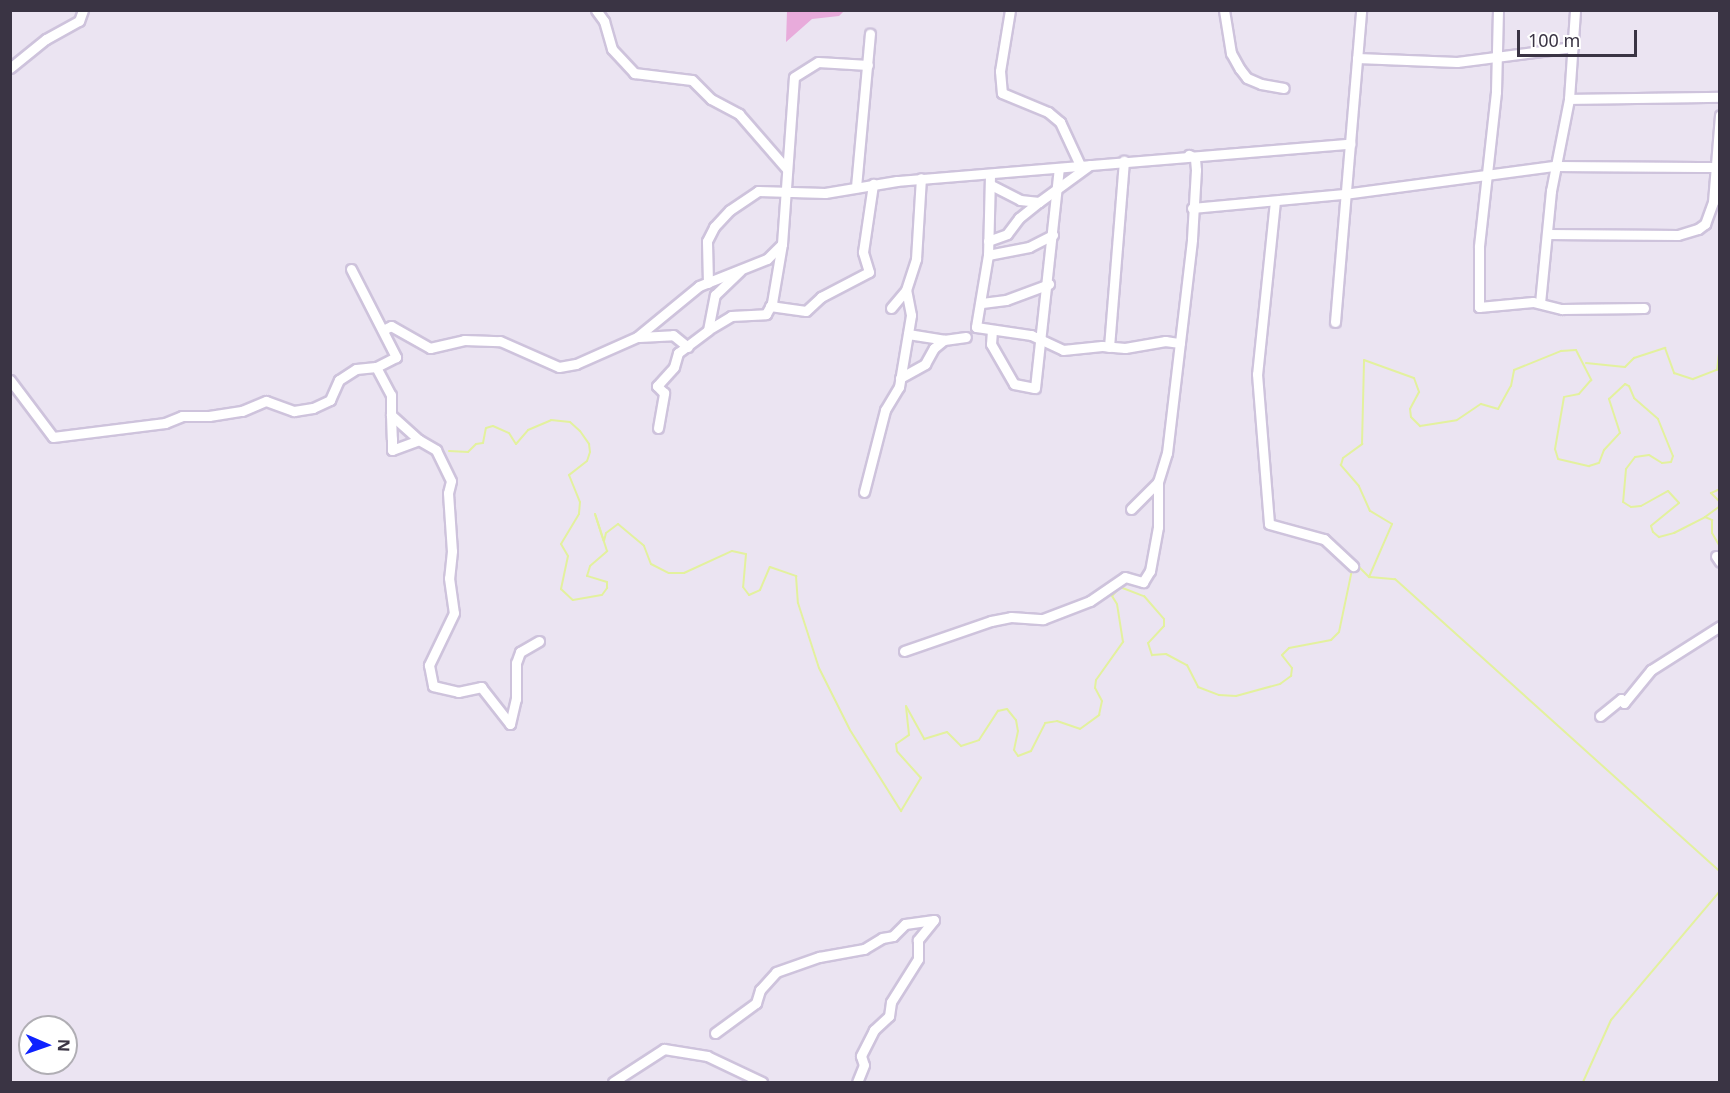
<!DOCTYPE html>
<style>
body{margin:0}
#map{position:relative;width:1730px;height:1093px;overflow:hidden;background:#ebe4f2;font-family:"Noto Sans",sans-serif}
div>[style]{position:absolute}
.green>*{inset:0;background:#e8abdb}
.stream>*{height:2px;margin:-1px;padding:0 1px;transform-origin:1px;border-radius:1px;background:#e3f19e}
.roads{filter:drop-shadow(2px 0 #cec3dc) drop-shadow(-2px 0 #cec3dc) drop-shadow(0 2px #cec3dc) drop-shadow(0 -2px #cec3dc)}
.minor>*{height:9px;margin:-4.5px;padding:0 4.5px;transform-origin:4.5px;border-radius:4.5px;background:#fff}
span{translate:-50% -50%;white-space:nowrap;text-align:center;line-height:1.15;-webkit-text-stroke:4.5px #fff;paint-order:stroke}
.frame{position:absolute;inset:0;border:12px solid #3a3444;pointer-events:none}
.north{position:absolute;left:18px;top:1015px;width:60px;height:60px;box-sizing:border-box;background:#fff;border:2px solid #b0aeb4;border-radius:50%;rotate:92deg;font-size:16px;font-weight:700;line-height:24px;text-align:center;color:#3a3444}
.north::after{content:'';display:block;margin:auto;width:21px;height:27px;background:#0e22ff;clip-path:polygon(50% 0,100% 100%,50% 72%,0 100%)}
.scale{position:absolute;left:1517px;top:30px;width:120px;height:27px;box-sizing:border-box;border:3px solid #3a3444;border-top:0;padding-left:8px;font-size:18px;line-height:21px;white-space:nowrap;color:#3a3444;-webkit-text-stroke:4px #fff;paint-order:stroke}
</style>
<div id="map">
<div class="green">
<div style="clip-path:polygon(787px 11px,787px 10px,844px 11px,839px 16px,812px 19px,786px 42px)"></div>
</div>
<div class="stream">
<div style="left:1586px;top:363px;width:39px;rotate:6deg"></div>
<div style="left:1625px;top:367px;width:13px;rotate:-45deg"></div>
<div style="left:1634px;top:358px;width:33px;rotate:-18deg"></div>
<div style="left:1665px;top:348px;width:27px;rotate:70deg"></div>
<div style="left:1674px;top:373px;width:20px;rotate:18deg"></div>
<div style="left:1693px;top:379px;width:26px;rotate:-21deg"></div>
<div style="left:1717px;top:370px;width:25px;rotate:-83deg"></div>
<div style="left:449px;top:451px;width:19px;rotate:3deg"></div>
<div style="left:468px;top:452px;width:11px;rotate:-45deg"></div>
<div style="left:476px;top:444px;width:7px;rotate:-8deg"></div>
<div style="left:483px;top:443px;width:15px;rotate:-79deg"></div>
<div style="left:486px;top:428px;width:7px;rotate:-16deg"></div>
<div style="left:493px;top:426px;width:17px;rotate:24deg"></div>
<div style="left:509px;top:433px;width:13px;rotate:58deg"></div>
<div style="left:516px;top:444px;width:18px;rotate:-49deg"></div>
<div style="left:528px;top:430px;width:25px;rotate:-23deg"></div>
<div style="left:551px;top:420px;width:19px;rotate:6deg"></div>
<div style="left:570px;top:422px;width:13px;rotate:42deg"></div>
<div style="left:580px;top:431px;width:16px;rotate:55deg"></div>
<div style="left:589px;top:444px;width:8px;rotate:83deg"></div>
<div style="left:590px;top:452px;width:9px;rotate:108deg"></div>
<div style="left:587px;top:461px;width:23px;rotate:142deg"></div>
<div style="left:569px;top:475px;width:29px;rotate:68deg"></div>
<div style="left:580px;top:502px;width:12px;rotate:95deg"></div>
<div style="left:579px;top:514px;width:35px;rotate:121deg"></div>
<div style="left:561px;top:544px;width:14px;rotate:60deg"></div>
<div style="left:568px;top:556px;width:34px;rotate:102deg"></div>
<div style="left:561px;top:589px;width:16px;rotate:43deg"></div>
<div style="left:573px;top:600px;width:29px;rotate:-10deg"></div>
<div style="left:602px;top:595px;width:9px;rotate:-54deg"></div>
<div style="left:607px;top:588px;width:6px;rotate:-90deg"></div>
<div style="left:607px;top:582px;width:21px;rotate:-163deg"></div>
<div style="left:587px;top:576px;width:10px;rotate:-73deg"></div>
<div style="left:590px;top:566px;width:23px;rotate:-41deg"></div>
<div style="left:607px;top:551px;width:39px;rotate:-108deg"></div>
<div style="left:595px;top:514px;width:28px;rotate:72deg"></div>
<div style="left:604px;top:541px;width:8px;rotate:-76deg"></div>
<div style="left:606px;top:533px;width:15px;rotate:-37deg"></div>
<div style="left:618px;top:524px;width:34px;rotate:40deg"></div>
<div style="left:644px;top:546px;width:19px;rotate:69deg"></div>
<div style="left:651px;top:564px;width:20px;rotate:27deg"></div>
<div style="left:669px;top:573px;width:15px"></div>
<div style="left:684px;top:573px;width:53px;rotate:-24.6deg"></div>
<div style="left:732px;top:551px;width:14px;rotate:12deg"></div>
<div style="left:746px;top:554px;width:33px;rotate:95deg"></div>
<div style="left:743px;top:587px;width:10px;rotate:53deg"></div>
<div style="left:749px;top:595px;width:12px;rotate:-24deg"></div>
<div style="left:760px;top:590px;width:25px;rotate:-67deg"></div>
<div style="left:770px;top:567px;width:28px;rotate:19deg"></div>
<div style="left:796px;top:576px;width:27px;rotate:86deg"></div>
<div style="left:798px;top:603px;width:68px;rotate:72.1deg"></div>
<div style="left:819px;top:668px;width:69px;rotate:63.4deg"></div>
<div style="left:850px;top:730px;width:96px;rotate:57.8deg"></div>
<div style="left:901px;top:811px;width:39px;rotate:-59deg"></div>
<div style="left:921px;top:778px;width:36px;rotate:-132deg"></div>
<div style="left:897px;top:751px;width:7px;rotate:-98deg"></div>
<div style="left:896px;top:744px;width:16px;rotate:-35deg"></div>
<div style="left:909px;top:735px;width:29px;rotate:-96deg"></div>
<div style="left:906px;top:706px;width:38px;rotate:61deg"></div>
<div style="left:924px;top:739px;width:24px;rotate:-17deg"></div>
<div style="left:947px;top:732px;width:20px;rotate:45deg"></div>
<div style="left:961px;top:746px;width:19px;rotate:-18deg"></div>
<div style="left:979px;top:740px;width:35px;rotate:-57deg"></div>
<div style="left:998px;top:711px;width:9px;rotate:-13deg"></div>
<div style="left:1007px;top:709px;width:14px;rotate:51deg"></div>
<div style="left:1016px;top:720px;width:11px;rotate:80deg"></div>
<div style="left:1018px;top:731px;width:19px;rotate:102deg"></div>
<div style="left:1014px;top:750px;width:7px;rotate:56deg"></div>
<div style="left:1018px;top:756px;width:14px;rotate:-21deg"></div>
<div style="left:1031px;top:751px;width:31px;rotate:-63deg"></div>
<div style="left:1045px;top:723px;width:12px;rotate:-9deg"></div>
<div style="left:1057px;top:721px;width:24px;rotate:19deg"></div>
<div style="left:1080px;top:729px;width:24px;rotate:-36deg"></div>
<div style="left:1099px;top:715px;width:14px;rotate:-78deg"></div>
<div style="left:1102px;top:701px;width:15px;rotate:-118deg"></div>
<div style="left:1095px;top:688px;width:8px;rotate:-83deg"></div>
<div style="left:1096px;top:680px;width:47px;rotate:-54.6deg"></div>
<div style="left:1123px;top:642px;width:38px;rotate:-99deg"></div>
<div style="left:1117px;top:604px;width:9px;rotate:-122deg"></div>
<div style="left:1112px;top:596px;width:12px;rotate:-48deg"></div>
<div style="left:1120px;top:587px;width:26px;rotate:21deg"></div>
<div style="left:1144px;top:596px;width:30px;rotate:49deg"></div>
<div style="left:1164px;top:619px;width:7px;rotate:90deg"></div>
<div style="left:1164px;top:626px;width:23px;rotate:133deg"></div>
<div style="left:1148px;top:643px;width:13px;rotate:72deg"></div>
<div style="left:1152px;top:655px;width:14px;rotate:-4deg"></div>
<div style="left:1166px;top:654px;width:24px;rotate:28deg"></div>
<div style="left:1187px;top:665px;width:25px;rotate:63deg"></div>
<div style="left:1198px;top:687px;width:22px;rotate:21deg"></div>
<div style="left:1219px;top:695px;width:17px;rotate:3deg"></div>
<div style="left:1236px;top:696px;width:46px;rotate:-15.3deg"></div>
<div style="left:1280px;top:684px;width:14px;rotate:-36deg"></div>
<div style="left:1291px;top:676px;width:8px;rotate:-83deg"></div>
<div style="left:1292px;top:668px;width:16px;rotate:-128deg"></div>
<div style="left:1282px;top:655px;width:10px;rotate:-45deg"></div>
<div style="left:1289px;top:648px;width:43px;rotate:-10.8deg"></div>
<div style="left:1331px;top:640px;width:11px;rotate:-45deg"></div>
<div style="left:1339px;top:632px;width:63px;rotate:-78.2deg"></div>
<div style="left:1720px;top:489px;width:10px;rotate:156deg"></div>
<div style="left:1711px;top:493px;width:13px;rotate:45deg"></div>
<div style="left:1705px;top:517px;width:19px;rotate:-36deg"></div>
<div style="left:1353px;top:561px;width:23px;rotate:45deg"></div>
<div style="left:1369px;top:577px;width:58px;rotate:-66.5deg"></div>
<div style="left:1392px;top:524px;width:26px;rotate:-149deg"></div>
<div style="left:1370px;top:511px;width:27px;rotate:-114deg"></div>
<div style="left:1359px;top:486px;width:28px;rotate:-131deg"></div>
<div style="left:1341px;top:465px;width:7px;rotate:-74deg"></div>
<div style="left:1343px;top:458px;width:24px;rotate:-36deg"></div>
<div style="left:1362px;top:444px;width:84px;rotate:-88.6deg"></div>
<div style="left:1364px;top:360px;width:53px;rotate:19.8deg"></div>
<div style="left:1414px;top:378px;width:15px;rotate:70deg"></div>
<div style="left:1419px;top:392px;width:19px;rotate:118deg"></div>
<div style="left:1410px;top:409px;width:8px;rotate:83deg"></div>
<div style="left:1411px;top:417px;width:13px;rotate:45deg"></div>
<div style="left:1420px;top:426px;width:37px;rotate:-9deg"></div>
<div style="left:1457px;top:420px;width:29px;rotate:-34deg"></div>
<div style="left:1481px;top:404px;width:18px;rotate:16deg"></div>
<div style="left:1498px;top:409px;width:26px;rotate:-61deg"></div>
<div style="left:1511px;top:386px;width:16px;rotate:-79deg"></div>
<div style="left:1514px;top:370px;width:51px;rotate:-22deg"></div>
<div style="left:1561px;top:351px;width:15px;rotate:-4deg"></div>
<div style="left:1576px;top:350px;width:34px;rotate:63deg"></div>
<div style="left:1591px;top:380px;width:18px;rotate:131deg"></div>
<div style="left:1579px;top:394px;width:15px;rotate:169deg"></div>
<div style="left:1564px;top:397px;width:53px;rotate:99.8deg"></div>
<div style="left:1555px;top:449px;width:10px;rotate:73deg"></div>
<div style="left:1558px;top:459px;width:32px;rotate:13deg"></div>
<div style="left:1589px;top:466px;width:10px;rotate:-17deg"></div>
<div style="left:1599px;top:463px;width:14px;rotate:-69deg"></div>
<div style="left:1604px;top:450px;width:23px;rotate:-47deg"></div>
<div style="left:1620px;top:433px;width:36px;rotate:-108deg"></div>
<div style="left:1609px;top:399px;width:22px;rotate:-43deg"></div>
<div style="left:1625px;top:384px;width:4px;rotate:27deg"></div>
<div style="left:1629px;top:386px;width:13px;rotate:67deg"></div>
<div style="left:1634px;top:398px;width:32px;rotate:41deg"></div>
<div style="left:1658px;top:419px;width:40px;rotate:68deg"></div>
<div style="left:1673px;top:456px;width:6px;rotate:108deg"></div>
<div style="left:1671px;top:462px;width:9px;rotate:174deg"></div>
<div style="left:1662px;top:463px;width:15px;rotate:-148deg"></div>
<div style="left:1649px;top:455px;width:14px;rotate:172deg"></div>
<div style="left:1635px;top:457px;width:15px;rotate:127deg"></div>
<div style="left:1626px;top:469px;width:33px;rotate:95deg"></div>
<div style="left:1623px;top:502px;width:9px;rotate:32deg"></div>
<div style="left:1631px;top:507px;width:10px;rotate:-6deg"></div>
<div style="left:1641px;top:506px;width:31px;rotate:-29deg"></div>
<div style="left:1668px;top:491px;width:16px;rotate:47deg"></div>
<div style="left:1679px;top:503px;width:36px;rotate:141deg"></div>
<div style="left:1651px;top:526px;width:6px;rotate:72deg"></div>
<div style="left:1653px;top:532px;width:8px;rotate:40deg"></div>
<div style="left:1659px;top:537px;width:16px;rotate:-15deg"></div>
<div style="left:1674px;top:533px;width:35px;rotate:-27deg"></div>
<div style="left:1705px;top:517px;width:8px;rotate:23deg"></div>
<div style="left:1712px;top:520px;width:13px;rotate:90deg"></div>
<div style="left:1712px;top:533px;width:16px;rotate:60deg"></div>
<div style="left:1370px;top:577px;width:25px;rotate:5deg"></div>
<div style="left:1395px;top:579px;width:438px;rotate:42deg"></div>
<div style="left:1583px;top:1082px;width:68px;rotate:-65.7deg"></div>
<div style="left:1611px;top:1020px;width:169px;rotate:-49.8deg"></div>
</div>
<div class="roads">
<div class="minor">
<div style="left:596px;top:10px;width:14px;rotate:54deg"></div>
<div style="left:604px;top:21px;width:29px;rotate:74deg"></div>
<div style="left:612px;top:49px;width:33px;rotate:47deg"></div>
<div style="left:634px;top:73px;width:58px;rotate:6.9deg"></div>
<div style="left:692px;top:80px;width:27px;rotate:45deg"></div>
<div style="left:711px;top:99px;width:32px;rotate:28deg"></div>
<div style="left:739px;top:114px;width:72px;rotate:49deg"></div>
<div style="left:1010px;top:10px;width:62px;rotate:99.3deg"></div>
<div style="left:1000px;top:71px;width:22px;rotate:85deg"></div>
<div style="left:1002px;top:93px;width:50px;rotate:22.4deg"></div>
<div style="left:1048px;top:112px;width:16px;rotate:40deg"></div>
<div style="left:1060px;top:122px;width:47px;rotate:65.1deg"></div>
<div style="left:1224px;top:10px;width:44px;rotate:80.8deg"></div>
<div style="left:1231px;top:53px;width:18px;rotate:61deg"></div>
<div style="left:1240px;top:69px;width:11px;rotate:52deg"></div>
<div style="left:1247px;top:78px;width:15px;rotate:23deg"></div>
<div style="left:1261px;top:84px;width:23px;rotate:10deg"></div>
<div style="left:1498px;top:10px;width:82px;rotate:91.4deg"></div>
<div style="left:1496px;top:92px;width:156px;rotate:96.3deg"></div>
<div style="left:1479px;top:247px;width:60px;rotate:90deg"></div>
<div style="left:1479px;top:307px;width:54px;rotate:-5.3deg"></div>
<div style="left:1533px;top:302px;width:30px;rotate:14deg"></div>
<div style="left:1562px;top:309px;width:82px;rotate:-0.7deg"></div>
<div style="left:1357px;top:58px;width:100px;rotate:2.3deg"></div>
<div style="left:1457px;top:62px;width:117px;rotate:-7.4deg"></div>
<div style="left:10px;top:68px;width:46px;rotate:-38.9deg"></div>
<div style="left:46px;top:39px;width:38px;rotate:-29deg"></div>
<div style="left:79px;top:21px;width:12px;rotate:-70deg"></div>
<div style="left:1569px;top:99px;width:151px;rotate:-0.8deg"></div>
<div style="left:990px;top:175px;width:80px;rotate:91.4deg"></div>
<div style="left:988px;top:255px;width:73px;rotate:99.5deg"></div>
<div style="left:976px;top:327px;width:56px;rotate:8.3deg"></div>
<div style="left:1031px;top:335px;width:35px;rotate:25deg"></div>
<div style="left:1063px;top:350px;width:39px;rotate:-6deg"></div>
<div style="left:1102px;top:346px;width:23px;rotate:5deg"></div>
<div style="left:1125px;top:348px;width:41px;rotate:-9.9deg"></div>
<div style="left:1165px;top:341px;width:15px;rotate:8deg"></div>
<div style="left:991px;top:185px;width:33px;rotate:27deg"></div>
<div style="left:1020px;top:200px;width:19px;rotate:6deg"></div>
<div style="left:1039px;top:202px;width:63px;rotate:-36deg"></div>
<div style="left:856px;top:187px;width:154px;rotate:-84.8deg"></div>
<div style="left:1275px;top:201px;width:174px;rotate:95.9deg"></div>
<div style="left:1257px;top:374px;width:150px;rotate:85.4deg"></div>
<div style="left:1269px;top:524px;width:57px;rotate:15.3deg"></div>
<div style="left:1324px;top:539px;width:40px;rotate:43deg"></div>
<div style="left:1192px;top:208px;width:153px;rotate:-5.3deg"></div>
<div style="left:1344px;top:194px;width:213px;rotate:-7.6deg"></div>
<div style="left:1555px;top:166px;width:158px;rotate:0.4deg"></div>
<div style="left:1547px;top:234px;width:131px;rotate:0.4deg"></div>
<div style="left:1678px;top:235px;width:21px;rotate:-17deg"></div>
<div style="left:1698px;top:229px;width:9px;rotate:-36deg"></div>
<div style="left:1705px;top:224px;width:23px;rotate:-70deg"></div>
<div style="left:1713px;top:202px;width:87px;rotate:-85.4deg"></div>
<div style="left:988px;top:241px;width:20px;rotate:-20deg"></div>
<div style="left:1007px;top:234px;width:20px;rotate:-53deg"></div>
<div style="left:1019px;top:218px;width:26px;rotate:-39deg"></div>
<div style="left:988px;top:255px;width:42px;rotate:-11deg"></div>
<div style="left:1029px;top:247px;width:27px;rotate:-27deg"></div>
<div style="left:351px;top:269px;width:99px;rotate:62.9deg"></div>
<div style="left:396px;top:357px;width:22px;rotate:153deg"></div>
<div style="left:708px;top:283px;width:42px;rotate:-91.4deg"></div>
<div style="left:707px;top:241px;width:16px;rotate:-63deg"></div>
<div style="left:714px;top:227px;width:23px;rotate:-47deg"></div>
<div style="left:730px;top:210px;width:34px;rotate:-34deg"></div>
<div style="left:758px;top:191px;width:67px;rotate:1.7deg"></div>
<div style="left:825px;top:193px;width:73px;rotate:-9.5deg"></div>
<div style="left:897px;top:181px;width:455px;rotate:-4.7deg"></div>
<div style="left:982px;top:303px;width:24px;rotate:-7deg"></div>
<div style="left:1006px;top:300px;width:46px;rotate:-20.4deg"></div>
<div style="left:1540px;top:303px;width:113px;rotate:-84.4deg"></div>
<div style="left:1551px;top:191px;width:94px;rotate:-78.9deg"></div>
<div style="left:1569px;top:99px;width:89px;rotate:-86.1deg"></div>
<div style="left:770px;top:306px;width:36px;rotate:8deg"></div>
<div style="left:806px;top:311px;width:21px;rotate:-43deg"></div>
<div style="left:821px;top:297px;width:54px;rotate:-27.5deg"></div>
<div style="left:869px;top:272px;width:21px;rotate:-107deg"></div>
<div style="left:863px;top:252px;width:69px;rotate:-81.6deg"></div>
<div style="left:891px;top:308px;width:23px;rotate:-50deg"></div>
<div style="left:906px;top:290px;width:33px;rotate:-72deg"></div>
<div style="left:916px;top:259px;width:81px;rotate:-86.5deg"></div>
<div style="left:1335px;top:322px;width:313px;rotate:-85.2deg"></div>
<div style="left:383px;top:330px;width:9px;rotate:-27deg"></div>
<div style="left:391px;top:326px;width:45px;rotate:29.4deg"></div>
<div style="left:430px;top:348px;width:35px;rotate:-13deg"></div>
<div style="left:464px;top:340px;width:36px;rotate:2deg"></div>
<div style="left:500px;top:341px;width:64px;rotate:23.8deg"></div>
<div style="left:559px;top:367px;width:17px;rotate:-10deg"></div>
<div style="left:576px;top:364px;width:67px;rotate:-23.9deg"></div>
<div style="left:637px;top:337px;width:80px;rotate:-39.4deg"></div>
<div style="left:699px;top:286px;width:73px;rotate:-21.7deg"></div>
<div style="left:767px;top:259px;width:21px;rotate:-45deg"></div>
<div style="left:708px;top:330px;width:27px;rotate:-31deg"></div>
<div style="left:731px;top:316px;width:35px;rotate:-3deg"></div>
<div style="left:766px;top:314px;width:13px;rotate:-61deg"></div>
<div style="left:772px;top:303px;width:60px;rotate:-80.4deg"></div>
<div style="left:782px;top:244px;width:167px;rotate:-85.9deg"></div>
<div style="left:794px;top:77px;width:28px;rotate:-32deg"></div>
<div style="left:818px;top:62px;width:50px;rotate:3.4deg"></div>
<div style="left:992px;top:330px;width:14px;rotate:94deg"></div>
<div style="left:991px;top:344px;width:46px;rotate:60.1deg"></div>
<div style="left:1014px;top:384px;width:21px;rotate:11deg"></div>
<div style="left:1035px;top:388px;width:221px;rotate:-83.8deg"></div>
<div style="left:908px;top:334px;width:36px;rotate:9deg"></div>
<div style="left:944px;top:340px;width:22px;rotate:-8deg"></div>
<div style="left:639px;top:337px;width:34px;rotate:-3deg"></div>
<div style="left:673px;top:335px;width:19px;rotate:39deg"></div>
<div style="left:1109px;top:347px;width:187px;rotate:-85.4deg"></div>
<div style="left:900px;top:378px;width:29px;rotate:-29deg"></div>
<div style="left:925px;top:364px;width:18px;rotate:-61deg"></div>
<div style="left:934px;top:348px;width:13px;rotate:-39deg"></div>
<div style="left:10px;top:380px;width:71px;rotate:53deg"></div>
<div style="left:53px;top:437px;width:113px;rotate:-7.1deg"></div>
<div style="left:165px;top:423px;width:18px;rotate:-22deg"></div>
<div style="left:182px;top:416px;width:27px"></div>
<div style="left:209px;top:416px;width:33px;rotate:-9deg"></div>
<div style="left:242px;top:411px;width:26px;rotate:-23deg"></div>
<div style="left:266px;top:401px;width:30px;rotate:20deg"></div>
<div style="left:294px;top:411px;width:19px;rotate:-9deg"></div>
<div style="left:313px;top:408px;width:19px;rotate:-25deg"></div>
<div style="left:330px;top:400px;width:22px;rotate:-66deg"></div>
<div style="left:339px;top:380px;width:20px;rotate:-33deg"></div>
<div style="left:356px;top:369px;width:20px;rotate:-6deg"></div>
<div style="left:376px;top:367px;width:32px;rotate:62deg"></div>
<div style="left:391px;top:395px;width:20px;rotate:90deg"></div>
<div style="left:391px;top:415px;width:24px;rotate:88deg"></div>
<div style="left:392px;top:439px;width:11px;rotate:90deg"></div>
<div style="left:392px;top:450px;width:29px;rotate:-20deg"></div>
<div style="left:419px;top:440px;width:38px;rotate:-138deg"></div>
<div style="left:658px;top:428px;width:36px;rotate:-80deg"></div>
<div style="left:664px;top:393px;width:10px;rotate:-135deg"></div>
<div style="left:657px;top:386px;width:25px;rotate:-48deg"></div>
<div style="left:674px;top:367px;width:15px;rotate:-74deg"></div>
<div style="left:678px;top:353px;width:38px;rotate:-37deg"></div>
<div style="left:708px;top:330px;width:36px;rotate:-79deg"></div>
<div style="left:715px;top:295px;width:35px;rotate:-44deg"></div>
<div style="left:419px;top:440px;width:20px;rotate:30deg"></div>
<div style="left:436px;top:450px;width:34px;rotate:64deg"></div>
<div style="left:451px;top:481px;width:12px;rotate:104deg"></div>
<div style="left:448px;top:493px;width:58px;rotate:86.1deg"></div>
<div style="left:452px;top:551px;width:27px;rotate:96deg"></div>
<div style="left:449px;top:578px;width:35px;rotate:82deg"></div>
<div style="left:454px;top:613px;width:58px;rotate:115.7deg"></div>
<div style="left:429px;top:665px;width:21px;rotate:79deg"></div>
<div style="left:433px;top:686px;width:26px;rotate:13deg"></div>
<div style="left:458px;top:692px;width:24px;rotate:-12deg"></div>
<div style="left:481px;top:687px;width:47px;rotate:51.9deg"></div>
<div style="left:510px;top:724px;width:26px;rotate:-77deg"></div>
<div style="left:516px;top:699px;width:36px;rotate:-90deg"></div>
<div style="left:516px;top:663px;width:12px;rotate:-70deg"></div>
<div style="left:520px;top:652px;width:22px;rotate:-30deg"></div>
<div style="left:864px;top:492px;width:85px;rotate:-75.6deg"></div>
<div style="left:885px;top:410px;width:27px;rotate:-59deg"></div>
<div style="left:899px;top:387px;width:73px;rotate:-80.5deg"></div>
<div style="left:911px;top:315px;width:25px;rotate:-101deg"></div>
<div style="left:1131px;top:509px;width:38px;rotate:-45deg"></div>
<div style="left:1158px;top:482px;width:30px;rotate:-73deg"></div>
<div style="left:1167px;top:453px;width:215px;rotate:-83.3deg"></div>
<div style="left:1192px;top:239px;width:69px;rotate:-86.7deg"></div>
<div style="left:1196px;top:170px;width:12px;rotate:-95deg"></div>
<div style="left:1195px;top:158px;width:7px;rotate:-153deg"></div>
<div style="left:1716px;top:556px;width:7px;rotate:56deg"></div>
<div style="left:904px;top:651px;width:92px;rotate:-19deg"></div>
<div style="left:991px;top:621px;width:20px;rotate:-11deg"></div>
<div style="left:1011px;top:617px;width:32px;rotate:4deg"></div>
<div style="left:1043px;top:619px;width:50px;rotate:-21deg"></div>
<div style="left:1090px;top:601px;width:42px;rotate:-34.4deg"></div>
<div style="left:1125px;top:577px;width:19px;rotate:16deg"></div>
<div style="left:1143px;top:582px;width:13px;rotate:-58deg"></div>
<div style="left:1150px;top:571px;width:45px;rotate:-79.7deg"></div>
<div style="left:1158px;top:527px;width:45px;rotate:-90deg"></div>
<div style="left:1600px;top:716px;width:27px;rotate:-39deg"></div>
<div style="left:1621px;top:699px;width:5px;rotate:53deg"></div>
<div style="left:1624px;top:703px;width:43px;rotate:-50.7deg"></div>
<div style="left:1651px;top:670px;width:82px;rotate:-32.5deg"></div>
<div style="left:715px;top:1033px;width:51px;rotate:-36.2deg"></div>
<div style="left:756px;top:1003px;width:14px;rotate:-73deg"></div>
<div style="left:760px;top:990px;width:24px;rotate:-48deg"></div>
<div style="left:776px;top:972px;width:46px;rotate:-19.2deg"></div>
<div style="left:819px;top:957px;width:46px;rotate:-10.1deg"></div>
<div style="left:864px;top:949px;width:21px;rotate:-31deg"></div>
<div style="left:882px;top:938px;width:11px;rotate:-10deg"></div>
<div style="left:893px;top:936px;width:17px;rotate:-45deg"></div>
<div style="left:905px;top:924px;width:29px;rotate:-8deg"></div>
<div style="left:934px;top:920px;width:26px;rotate:129deg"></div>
<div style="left:918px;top:940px;width:19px;rotate:90deg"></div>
<div style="left:918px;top:959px;width:51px;rotate:122.1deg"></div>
<div style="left:891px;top:1002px;width:14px;rotate:98deg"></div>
<div style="left:889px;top:1016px;width:21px;rotate:137deg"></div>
<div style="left:874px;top:1030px;width:29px;rotate:117deg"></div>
<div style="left:861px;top:1056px;width:9px;rotate:72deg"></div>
<div style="left:864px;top:1065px;width:18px;rotate:112deg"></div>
<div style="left:613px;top:1082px;width:61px;rotate:-32.9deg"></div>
<div style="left:664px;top:1049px;width:44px;rotate:9.2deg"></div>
<div style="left:707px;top:1056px;width:61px;rotate:25.3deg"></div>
</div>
</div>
<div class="frame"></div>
<div class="north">N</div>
<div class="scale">100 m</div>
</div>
